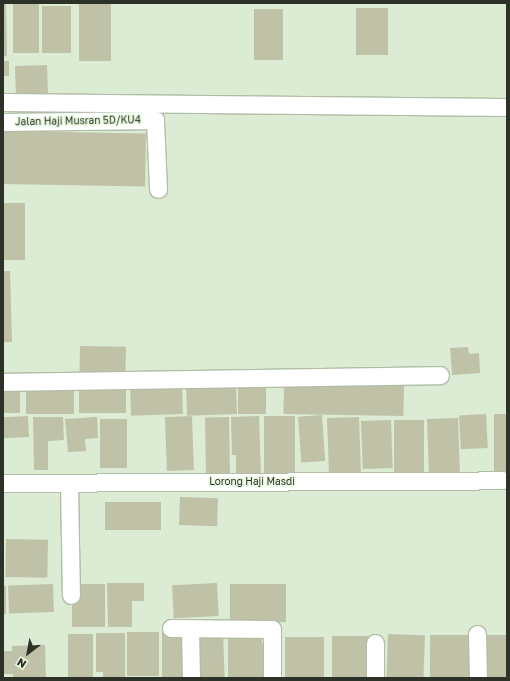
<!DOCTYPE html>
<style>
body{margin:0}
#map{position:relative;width:510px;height:681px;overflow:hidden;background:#dcebd3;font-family:"Golos Text",sans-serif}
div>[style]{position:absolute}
.building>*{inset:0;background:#c0c2a8;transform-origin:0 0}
.roads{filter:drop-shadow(1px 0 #b0bea7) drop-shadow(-1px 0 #b0bea7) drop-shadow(0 1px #b0bea7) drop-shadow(0 -1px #b0bea7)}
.minor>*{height:17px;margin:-8.5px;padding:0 8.5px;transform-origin:8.5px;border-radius:8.5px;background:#fff}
span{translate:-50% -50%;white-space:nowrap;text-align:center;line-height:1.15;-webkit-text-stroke:3px #e9f8e0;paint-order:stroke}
.street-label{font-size:10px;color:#2d3229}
.frame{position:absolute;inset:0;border:4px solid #2d3229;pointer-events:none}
.north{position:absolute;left:8px;top:633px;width:40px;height:40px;-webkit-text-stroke:3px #e9f8e0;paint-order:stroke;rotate:212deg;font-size:11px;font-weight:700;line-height:16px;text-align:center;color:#2d3229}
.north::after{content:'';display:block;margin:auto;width:14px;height:18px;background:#2d3229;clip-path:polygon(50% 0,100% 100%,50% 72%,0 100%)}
</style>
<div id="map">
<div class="building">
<div style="clip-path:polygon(3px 3px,6px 3px,7px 56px,3px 57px)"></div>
<div style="left:79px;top:3px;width:32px;height:58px"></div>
<div style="left:13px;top:4px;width:26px;height:49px"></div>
<div style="left:42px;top:6px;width:29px;height:47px"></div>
<div style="left:356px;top:8px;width:32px;height:47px"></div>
<div style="left:254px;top:9px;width:29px;height:51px"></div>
<div style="left:3px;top:61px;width:6px;height:15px"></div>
<div style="clip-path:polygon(47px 65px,48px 93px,29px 94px,16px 99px,15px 66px)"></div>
<div style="left:3px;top:131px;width:143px;height:53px;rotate:1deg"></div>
<div style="left:3px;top:203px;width:22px;height:57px"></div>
<div style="clip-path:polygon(3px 271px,10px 271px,12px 342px,3px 342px)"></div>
<div style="left:80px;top:346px;width:46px;height:30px;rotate:1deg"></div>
<div style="clip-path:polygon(468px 347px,469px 354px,479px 353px,480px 373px,452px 375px,450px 348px)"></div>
<div style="left:284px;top:383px;width:120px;height:31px;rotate:1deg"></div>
<div style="left:266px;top:384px;width:30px;height:28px;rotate:90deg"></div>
<div style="left:3px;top:385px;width:17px;height:28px"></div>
<div style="left:236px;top:385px;width:29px;height:50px;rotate:88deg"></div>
<div style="left:79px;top:386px;width:47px;height:27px"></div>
<div style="left:182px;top:386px;width:28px;height:52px;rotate:88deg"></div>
<div style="left:26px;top:387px;width:48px;height:27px"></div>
<div style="left:486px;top:414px;width:34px;height:27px;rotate:87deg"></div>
<div style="left:494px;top:414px;width:13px;height:59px"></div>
<div style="left:322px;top:415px;width:46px;height:24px;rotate:86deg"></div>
<div style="left:28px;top:416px;width:21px;height:25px;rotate:87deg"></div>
<div style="left:192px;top:416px;width:54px;height:27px;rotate:88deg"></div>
<div style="clip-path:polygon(259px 416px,261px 475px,236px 476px,236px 455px,232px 455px,231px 417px)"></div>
<div style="left:264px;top:416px;width:31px;height:59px"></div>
<div style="clip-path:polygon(33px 417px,63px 417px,64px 440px,48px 441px,48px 470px,34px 470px)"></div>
<div style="clip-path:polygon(97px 417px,98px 438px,85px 439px,86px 451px,68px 452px,65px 419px)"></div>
<div style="left:229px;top:417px;width:57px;height:24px;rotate:89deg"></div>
<div style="left:359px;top:417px;width:60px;height:32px;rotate:88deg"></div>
<div style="left:458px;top:418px;width:59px;height:31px;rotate:88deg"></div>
<div style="left:100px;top:419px;width:27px;height:49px"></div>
<div style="left:391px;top:420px;width:48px;height:30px;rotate:88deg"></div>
<div style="left:394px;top:420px;width:30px;height:52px"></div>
<div style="left:180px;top:497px;width:38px;height:28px;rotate:2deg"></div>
<div style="left:105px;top:502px;width:56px;height:28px"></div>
<div style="left:6px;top:539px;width:42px;height:38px;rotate:1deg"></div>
<div style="clip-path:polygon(107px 583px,144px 583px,144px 601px,132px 601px,132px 627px,108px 627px)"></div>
<div style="left:217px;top:583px;width:33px;height:45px;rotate:87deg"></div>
<div style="left:53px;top:584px;width:28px;height:45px;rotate:88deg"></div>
<div style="left:105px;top:584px;width:43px;height:33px;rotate:90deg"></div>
<div style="left:230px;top:584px;width:56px;height:38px"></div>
<div style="left:3px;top:586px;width:3px;height:28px"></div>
<div style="left:223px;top:631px;width:47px;height:31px;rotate:88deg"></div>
<div style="left:127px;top:632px;width:32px;height:44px"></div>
<div style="left:162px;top:632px;width:26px;height:46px"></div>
<div style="clip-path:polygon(96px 633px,125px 633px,125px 678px,103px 678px,103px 672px,96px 672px)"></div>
<div style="left:68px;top:634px;width:25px;height:44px"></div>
<div style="left:388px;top:634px;width:37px;height:44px;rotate:2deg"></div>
<div style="left:471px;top:635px;width:43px;height:41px;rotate:90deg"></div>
<div style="left:487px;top:635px;width:20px;height:43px"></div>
<div style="left:332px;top:636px;width:38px;height:42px"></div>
<div style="clip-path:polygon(228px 637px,262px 637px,262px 643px,267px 643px,267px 678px,228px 678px)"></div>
<div style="left:285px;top:637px;width:39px;height:41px"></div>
<div style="clip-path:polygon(45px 645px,46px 678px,13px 678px,13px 674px,3px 674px,3px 651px,12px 651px,12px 646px)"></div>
</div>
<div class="roads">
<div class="minor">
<div style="left:3px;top:102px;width:504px;rotate:0.57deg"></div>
<div style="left:3px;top:122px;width:152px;rotate:-0.8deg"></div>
<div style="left:155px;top:120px;width:69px;rotate:87.5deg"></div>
<div style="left:3px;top:382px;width:437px;rotate:-0.9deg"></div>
<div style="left:3px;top:483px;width:499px;rotate:-0.3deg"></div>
<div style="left:69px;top:484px;width:111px;rotate:89deg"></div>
<div style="left:171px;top:628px;width:101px;rotate:0.6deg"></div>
<div style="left:272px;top:629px;width:49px;rotate:90deg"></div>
<div style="left:190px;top:629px;width:49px;rotate:88.8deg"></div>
<div style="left:477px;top:634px;width:44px;rotate:88.7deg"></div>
<div style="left:375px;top:678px;width:35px;rotate:-90deg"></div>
</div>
</div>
<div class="street-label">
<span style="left:78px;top:121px;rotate:-1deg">Jalan Haji Musran 5D/KU4</span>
<span style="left:252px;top:482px">Lorong Haji Masdi</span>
</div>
<div class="frame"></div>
<div class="north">N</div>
</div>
